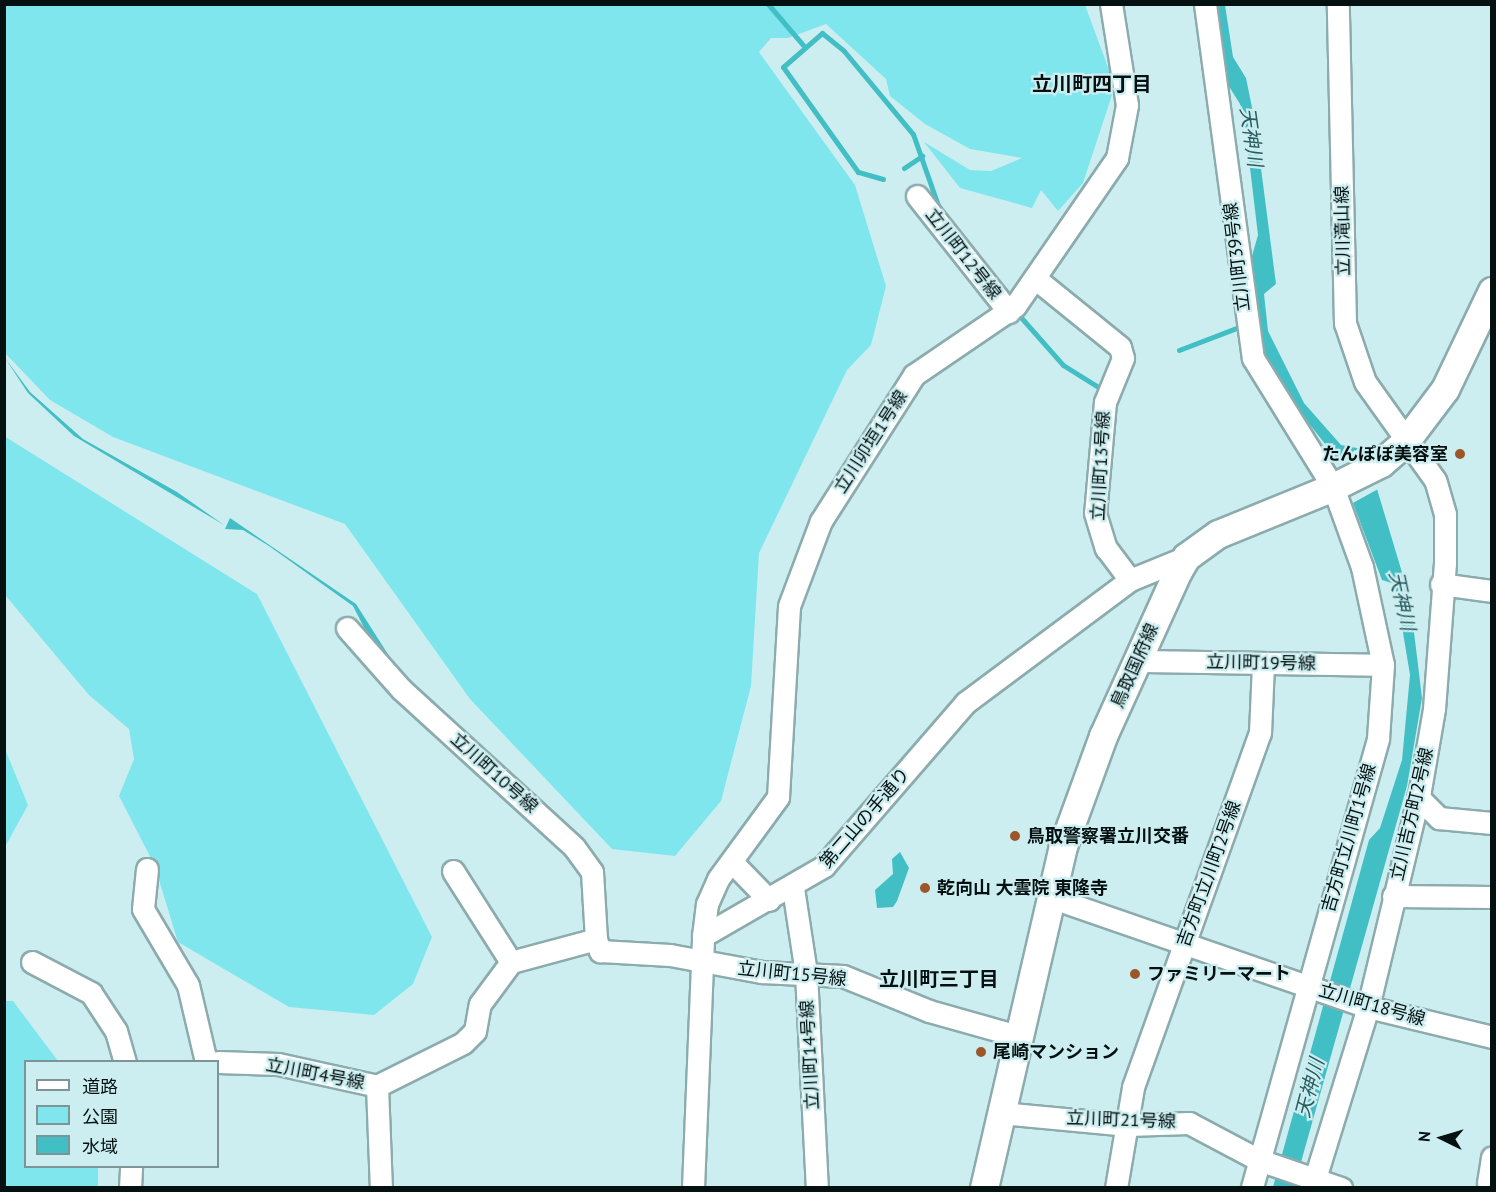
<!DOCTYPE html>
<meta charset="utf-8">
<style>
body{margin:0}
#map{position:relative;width:1496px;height:1192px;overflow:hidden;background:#cdeef0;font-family:"PT Sans","Noto Sans JP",sans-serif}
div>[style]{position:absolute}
.green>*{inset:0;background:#80e6ed}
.water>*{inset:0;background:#42bec5}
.pier>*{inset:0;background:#cdeef0}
.stream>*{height:5px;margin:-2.5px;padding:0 2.5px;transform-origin:2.5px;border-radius:2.5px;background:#42bec5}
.roads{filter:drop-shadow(2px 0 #8cabad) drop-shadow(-2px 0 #8cabad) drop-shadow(0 2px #8cabad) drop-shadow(0 -2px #8cabad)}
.minor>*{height:21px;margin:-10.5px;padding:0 10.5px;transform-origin:10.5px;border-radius:10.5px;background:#fff}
.major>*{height:27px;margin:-13.5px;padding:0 13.5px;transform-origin:13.5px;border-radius:13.5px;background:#fff}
.dots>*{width:16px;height:16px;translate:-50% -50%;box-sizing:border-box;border:3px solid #cdeef0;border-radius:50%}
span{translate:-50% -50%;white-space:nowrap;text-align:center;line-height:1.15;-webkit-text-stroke:4.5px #cdeef0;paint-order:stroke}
.street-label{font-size:18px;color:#051011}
.poi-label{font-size:18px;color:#051011;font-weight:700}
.right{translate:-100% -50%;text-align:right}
.left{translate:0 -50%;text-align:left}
.neighbourhood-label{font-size:20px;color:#051011;font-weight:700}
.water-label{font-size:20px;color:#2a5d60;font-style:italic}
.frame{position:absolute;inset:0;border:6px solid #051011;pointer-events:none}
.legend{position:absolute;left:24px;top:1060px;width:195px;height:108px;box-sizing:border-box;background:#cdeef0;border:2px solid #7d9597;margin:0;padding:8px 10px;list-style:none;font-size:18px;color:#051011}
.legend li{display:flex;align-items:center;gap:12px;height:30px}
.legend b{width:30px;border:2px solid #7d9597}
.north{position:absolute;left:1412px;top:1108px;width:60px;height:60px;-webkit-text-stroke:4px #cdeef0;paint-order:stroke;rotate:275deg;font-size:16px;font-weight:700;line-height:24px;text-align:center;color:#051011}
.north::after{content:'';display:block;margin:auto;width:21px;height:27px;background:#051011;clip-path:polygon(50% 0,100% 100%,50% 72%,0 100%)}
</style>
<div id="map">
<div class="green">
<div style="clip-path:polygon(4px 5px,1085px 5px,1115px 86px,1083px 183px,1058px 211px,1041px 190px,1032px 208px,960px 188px,924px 142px,970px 170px,991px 171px,1022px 158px,970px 149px,925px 124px,890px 96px,886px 79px,826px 24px,788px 38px,771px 38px,759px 52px,855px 185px,886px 286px,871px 345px,847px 370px,759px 553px,751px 686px,721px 801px,675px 856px,612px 849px,470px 699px,345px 524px,113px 437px,50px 400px,5px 353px)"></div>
<div style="clip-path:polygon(4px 436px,257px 594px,432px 937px,413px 984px,374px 1015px,289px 1007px,178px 942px,154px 864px,119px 796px,134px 759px,129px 729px,89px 695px,5px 595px)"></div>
<div style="clip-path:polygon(5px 749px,28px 805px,5px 847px,4px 847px)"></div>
<div style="clip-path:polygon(4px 1001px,13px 1001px,58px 1061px,26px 1062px,26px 1166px,98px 1167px,98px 1187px,5px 1187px)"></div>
</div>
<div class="water">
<div style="clip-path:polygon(1215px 5px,1225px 5px,1233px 57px,1246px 78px,1255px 122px,1276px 284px,1264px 294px,1268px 331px,1304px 403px,1341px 445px,1357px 448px,1377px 489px,1410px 599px,1422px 698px,1407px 786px,1294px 1187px,1273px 1187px,1369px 840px,1380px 828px,1402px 760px,1410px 675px,1395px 584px,1382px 580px,1336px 458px,1282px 389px,1264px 352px,1250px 263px,1258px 235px,1246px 134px,1240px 104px,1225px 80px)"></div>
<div style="clip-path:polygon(5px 358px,30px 392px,83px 439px,177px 492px,224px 525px,74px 436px,28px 393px)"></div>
<div style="clip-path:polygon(230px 518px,356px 604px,405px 681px,603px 882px,604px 907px,600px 889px,377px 653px,353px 606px,269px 546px,243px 530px,225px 529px)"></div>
<div style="clip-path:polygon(900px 852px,909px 868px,897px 901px,893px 907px,877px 908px,875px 890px,893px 874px,892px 859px)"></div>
</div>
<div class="pier">
<div style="clip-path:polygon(1360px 448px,1380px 488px,1351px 504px,1334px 461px)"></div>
</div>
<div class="stream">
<div style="left:768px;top:4px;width:55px;rotate:49.4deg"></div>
<div style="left:904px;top:168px;width:22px;rotate:-34deg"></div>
<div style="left:883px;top:179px;width:26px;rotate:-164deg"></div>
<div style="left:858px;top:172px;width:129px;rotate:-125.5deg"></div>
<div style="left:783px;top:67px;width:52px;rotate:-41.1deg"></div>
<div style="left:822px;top:33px;width:28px;rotate:39deg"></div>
<div style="left:844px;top:51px;width:108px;rotate:50.3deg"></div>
<div style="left:913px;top:134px;width:82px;rotate:70.7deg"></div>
<div style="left:1017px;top:313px;width:69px;rotate:48.5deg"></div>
<div style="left:1063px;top:365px;width:47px;rotate:32deg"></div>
<div style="left:1179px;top:350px;width:64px;rotate:-21deg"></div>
</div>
<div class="roads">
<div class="minor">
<div style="left:1205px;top:4px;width:357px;rotate:82.3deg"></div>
<div style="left:1253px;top:358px;width:152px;rotate:58.2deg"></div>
<div style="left:1333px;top:487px;width:85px;rotate:70.1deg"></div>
<div style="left:1362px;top:567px;width:100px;rotate:77.9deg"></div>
<div style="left:1383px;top:665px;width:74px;rotate:93.9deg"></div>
<div style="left:1378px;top:739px;width:466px;rotate:105.7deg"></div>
<div style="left:917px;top:196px;width:148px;rotate:51.6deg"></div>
<div style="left:1036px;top:279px;width:108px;rotate:39deg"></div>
<div style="left:1120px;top:347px;width:11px;rotate:75deg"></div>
<div style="left:1123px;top:358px;width:48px;rotate:112.2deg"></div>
<div style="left:1105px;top:402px;width:111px;rotate:95.1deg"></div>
<div style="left:1095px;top:513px;width:37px;rotate:73deg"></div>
<div style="left:1106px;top:548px;width:40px;rotate:53deg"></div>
<div style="left:1441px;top:584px;width:51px;rotate:7.8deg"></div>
<div style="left:347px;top:628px;width:81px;rotate:48.5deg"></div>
<div style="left:401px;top:689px;width:234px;rotate:42.4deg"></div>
<div style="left:574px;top:847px;width:31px;rotate:54deg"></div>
<div style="left:592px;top:872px;width:67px;rotate:86.6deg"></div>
<div style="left:1138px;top:661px;width:245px;rotate:0.9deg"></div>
<div style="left:1418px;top:797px;width:30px;rotate:45deg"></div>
<div style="left:1439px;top:818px;width:53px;rotate:5.4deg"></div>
<div style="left:732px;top:862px;width:53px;rotate:45.8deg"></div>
<div style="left:147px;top:869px;width:40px;rotate:95.7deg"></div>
<div style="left:143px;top:909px;width:88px;rotate:59.4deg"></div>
<div style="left:188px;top:985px;width:79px;rotate:76.8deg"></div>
<div style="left:453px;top:871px;width:108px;rotate:57.5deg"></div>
<div style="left:793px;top:888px;width:86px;rotate:81.3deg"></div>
<div style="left:806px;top:973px;width:215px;rotate:87.1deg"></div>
<div style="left:1393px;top:896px;width:99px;rotate:0.6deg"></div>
<div style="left:1050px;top:897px;width:336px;rotate:19.1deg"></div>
<div style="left:1368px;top:1007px;width:128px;rotate:13.6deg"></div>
<div style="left:703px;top:936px;width:32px;rotate:-83deg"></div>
<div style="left:707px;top:904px;width:27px;rotate:-66deg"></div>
<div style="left:718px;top:879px;width:102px;rotate:-53.8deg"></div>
<div style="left:778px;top:797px;width:191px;rotate:-86.7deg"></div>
<div style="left:789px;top:606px;width:91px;rotate:-69.4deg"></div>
<div style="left:821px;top:521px;width:173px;rotate:-57.5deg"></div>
<div style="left:914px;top:375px;width:122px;rotate:-34.3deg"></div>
<div style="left:1015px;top:306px;width:180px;rotate:-55.4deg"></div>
<div style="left:1117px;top:158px;width:54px;rotate:-79.3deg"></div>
<div style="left:1127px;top:105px;width:102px;rotate:-99deg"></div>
<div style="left:32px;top:962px;width:67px;rotate:27.7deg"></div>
<div style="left:91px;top:993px;width:45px;rotate:56.7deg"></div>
<div style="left:116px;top:1031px;width:32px;rotate:74deg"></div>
<div style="left:218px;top:1062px;width:60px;rotate:1.9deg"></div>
<div style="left:278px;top:1064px;width:101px;rotate:12.5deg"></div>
<div style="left:377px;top:1086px;width:96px;rotate:-26.6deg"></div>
<div style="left:463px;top:1043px;width:17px;rotate:-45deg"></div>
<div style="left:475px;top:1031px;width:27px;rotate:-80deg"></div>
<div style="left:480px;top:1004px;width:52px;rotate:-53.6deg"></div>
<div style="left:511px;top:962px;width:88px;rotate:-15.1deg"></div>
<div style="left:596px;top:939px;width:13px;rotate:72deg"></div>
<div style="left:600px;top:951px;width:70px;rotate:3.3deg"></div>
<div style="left:670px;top:955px;width:94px;rotate:10.5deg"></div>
<div style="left:762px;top:972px;width:81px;rotate:2.8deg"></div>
<div style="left:843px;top:976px;width:93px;rotate:22.1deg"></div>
<div style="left:929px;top:1011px;width:92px;rotate:15.7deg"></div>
<div style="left:377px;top:1086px;width:102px;rotate:87.8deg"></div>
<div style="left:1001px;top:1113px;width:128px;rotate:5.4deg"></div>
<div style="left:1128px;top:1125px;width:61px;rotate:-1.9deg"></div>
<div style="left:1189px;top:1123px;width:79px;rotate:27.9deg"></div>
<div style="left:1259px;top:1160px;width:87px;rotate:18.9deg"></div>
<div style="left:1488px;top:1183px;width:26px;rotate:-81deg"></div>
<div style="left:130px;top:1188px;width:22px;rotate:-87deg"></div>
<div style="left:693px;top:1188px;width:252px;rotate:-87.7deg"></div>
<div style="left:703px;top:936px;width:140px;rotate:-30deg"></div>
<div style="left:824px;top:866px;width:216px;rotate:-49.1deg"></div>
<div style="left:965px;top:703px;width:206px;rotate:-36.7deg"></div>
<div style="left:1130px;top:580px;width:61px;rotate:-22.3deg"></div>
<div style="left:1116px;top:1188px;width:102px;rotate:-80.4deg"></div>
<div style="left:1133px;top:1087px;width:376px;rotate:-70.3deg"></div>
<div style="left:1260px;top:733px;width:69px;rotate:-87.5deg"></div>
<div style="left:1312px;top:1188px;width:189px;rotate:-72.8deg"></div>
<div style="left:1368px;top:1007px;width:223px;rotate:-76.5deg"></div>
<div style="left:1420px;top:790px;width:82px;rotate:-80.2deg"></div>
<div style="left:1434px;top:709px;width:146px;rotate:-85.7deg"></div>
<div style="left:1445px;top:563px;width:49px;rotate:-90deg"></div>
<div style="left:1445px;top:514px;width:35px;rotate:-106deg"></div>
<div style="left:1435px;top:480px;width:120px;rotate:-125.5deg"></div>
<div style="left:1365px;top:382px;width:62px;rotate:-108.7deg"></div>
<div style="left:1345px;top:323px;width:319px;rotate:-91.3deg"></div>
</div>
<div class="major">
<div style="left:984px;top:1188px;width:351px;rotate:-77deg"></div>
<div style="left:1063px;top:846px;width:117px;rotate:-70deg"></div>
<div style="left:1103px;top:736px;width:181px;rotate:-65.6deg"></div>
<div style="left:1178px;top:571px;width:16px;rotate:-60deg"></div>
<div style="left:1186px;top:557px;width:39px;rotate:-36deg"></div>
<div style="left:1218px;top:534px;width:124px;rotate:-22.2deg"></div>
<div style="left:1333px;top:487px;width:54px;rotate:-26.6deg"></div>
<div style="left:1381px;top:463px;width:32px;rotate:-41deg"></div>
<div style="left:1405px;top:442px;width:66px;rotate:-53deg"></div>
<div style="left:1445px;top:389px;width:109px;rotate:-64.4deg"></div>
</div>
</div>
<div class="dots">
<div style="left:1460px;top:454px;background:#9b572a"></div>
<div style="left:1015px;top:836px;background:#9b572a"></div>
<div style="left:925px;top:888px;background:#9b572a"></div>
<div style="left:1135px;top:974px;background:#9b572a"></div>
<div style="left:981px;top:1052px;background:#9b572a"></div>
</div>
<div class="street-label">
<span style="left:1343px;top:231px;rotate:-91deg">立川滝山線</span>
<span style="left:963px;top:254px;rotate:52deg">立川町12号線</span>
<span style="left:1237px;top:257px;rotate:-97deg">立川町39号線</span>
<span style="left:871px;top:442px;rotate:-57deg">立川卯垣1号線</span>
<span style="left:1101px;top:466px;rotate:-87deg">立川町13号線</span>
<span style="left:1261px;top:663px;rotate:1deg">立川町19号線</span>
<span style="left:1135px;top:666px;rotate:-66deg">鳥取国府線</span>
<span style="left:494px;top:773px;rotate:42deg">立川町10号線</span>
<span style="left:1412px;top:814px;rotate:-77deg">立川吉方町2号線</span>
<span style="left:865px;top:818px;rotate:-49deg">第二山の手通り</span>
<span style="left:1349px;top:838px;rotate:-74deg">吉方町立川町1号線</span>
<span style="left:1209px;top:874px;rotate:-70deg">吉方町立川町2号線</span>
<span style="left:792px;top:974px;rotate:6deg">立川町15号線</span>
<span style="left:1372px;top:1005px;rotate:16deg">立川町18号線</span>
<span style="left:810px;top:1055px;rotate:-93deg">立川町14号線</span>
<span style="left:315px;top:1074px;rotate:11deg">立川町4号線</span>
<span style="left:1121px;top:1120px;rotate:2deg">立川町21号線</span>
</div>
<div class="poi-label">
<span class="right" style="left:1448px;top:454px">たんぽぽ美容室</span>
<span class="left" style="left:1027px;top:836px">鳥取警察署立川交番</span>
<span class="left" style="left:937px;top:888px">乾向山 大雲院 東隆寺</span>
<span class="left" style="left:1147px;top:974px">ファミリーマート</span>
<span class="left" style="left:993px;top:1052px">尾崎マンション</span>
</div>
<div class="neighbourhood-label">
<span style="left:1092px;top:84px">立川町四丁目</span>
<span style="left:939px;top:979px">立川町三丁目</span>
</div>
<div class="water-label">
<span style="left:1251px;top:137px;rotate:82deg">天神川</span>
<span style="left:1402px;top:601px;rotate:78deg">天神川</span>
<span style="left:1310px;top:1088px;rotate:-75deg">天神川</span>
</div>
<div class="frame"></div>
<ul class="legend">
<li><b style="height:8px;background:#fff"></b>道路</li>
<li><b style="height:16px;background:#80e6ed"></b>公園</li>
<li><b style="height:16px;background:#42bec5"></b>水域</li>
</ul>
<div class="north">N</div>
</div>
